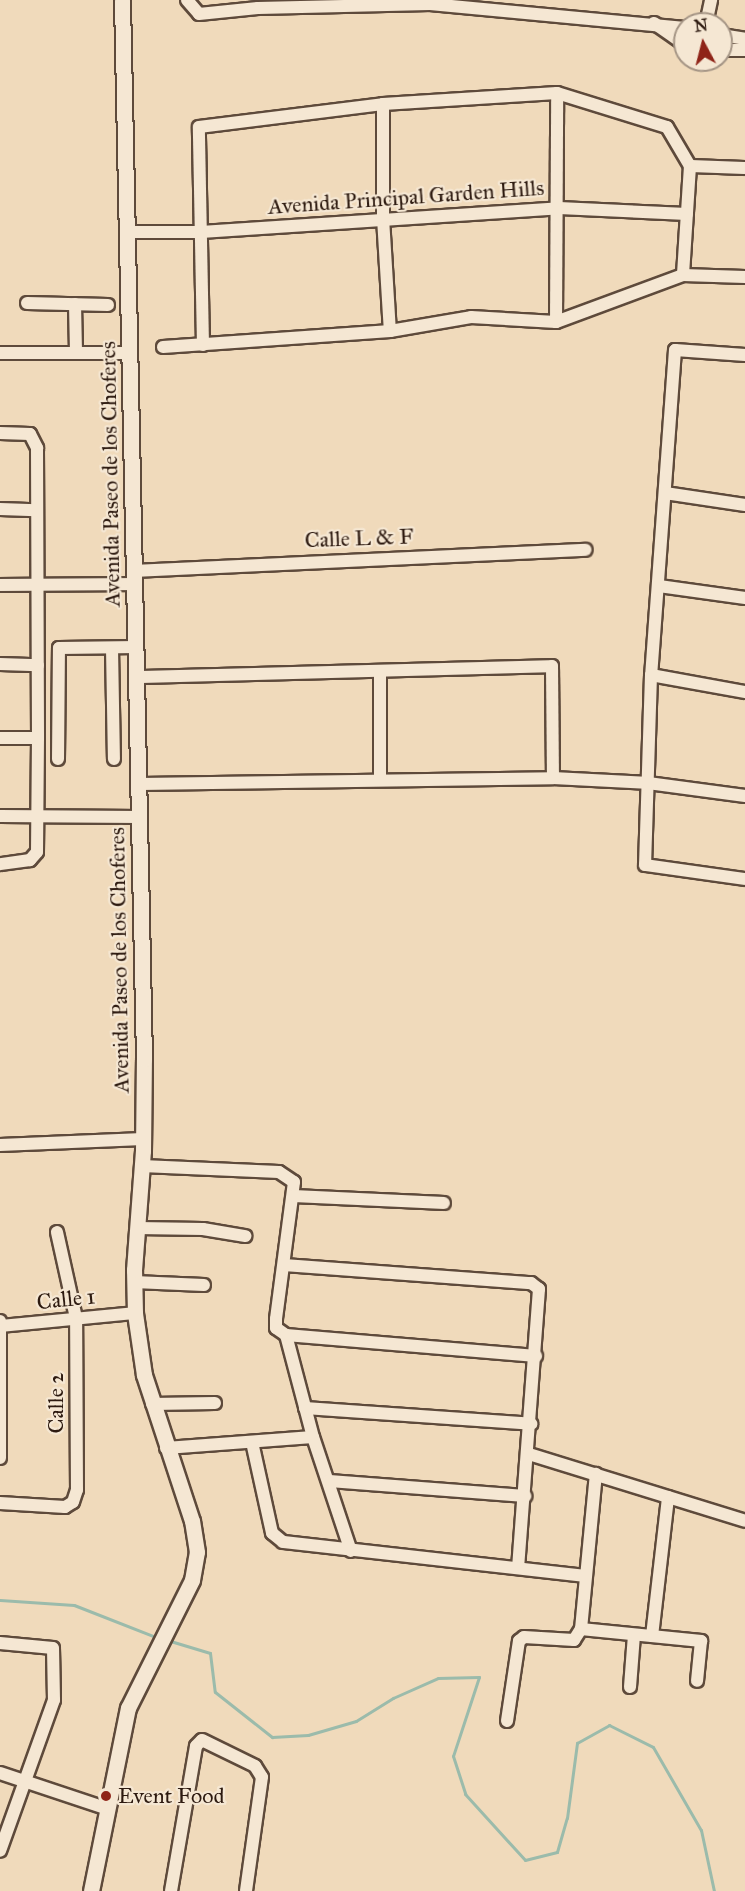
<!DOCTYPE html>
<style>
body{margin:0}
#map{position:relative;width:745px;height:1891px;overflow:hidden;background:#f0dabb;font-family:"IM FELL Great Primer",serif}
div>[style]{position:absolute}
.stream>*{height:3px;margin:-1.5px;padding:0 1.5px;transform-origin:1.5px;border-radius:1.5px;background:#9bbbab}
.roads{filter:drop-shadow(2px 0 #5e4a3b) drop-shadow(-2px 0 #5e4a3b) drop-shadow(0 2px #5e4a3b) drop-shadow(0 -2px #5e4a3b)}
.minor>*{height:12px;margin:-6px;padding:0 6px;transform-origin:6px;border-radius:6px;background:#f5e7d3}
.tertiary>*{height:15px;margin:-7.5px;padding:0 7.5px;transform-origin:7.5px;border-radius:7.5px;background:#f5e7d3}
.dots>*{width:16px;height:16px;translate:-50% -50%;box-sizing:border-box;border:3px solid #f5e7d3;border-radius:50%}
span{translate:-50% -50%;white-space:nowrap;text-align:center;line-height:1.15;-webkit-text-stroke:4.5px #f5e7d3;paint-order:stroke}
.street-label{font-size:22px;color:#2d1a10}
.poi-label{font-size:22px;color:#2d1a10}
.left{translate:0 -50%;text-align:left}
.north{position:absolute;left:673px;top:12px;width:60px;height:60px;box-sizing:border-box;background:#f5e7d3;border:2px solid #a59585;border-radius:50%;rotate:353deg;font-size:16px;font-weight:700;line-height:24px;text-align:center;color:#2d1a10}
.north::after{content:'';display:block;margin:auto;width:21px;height:27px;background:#8f2418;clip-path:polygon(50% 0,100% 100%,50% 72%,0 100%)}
</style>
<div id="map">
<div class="stream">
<div style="left:0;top:1600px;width:74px;rotate:3.9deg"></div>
<div style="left:74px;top:1605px;width:90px;rotate:21.4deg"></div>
<div style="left:167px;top:1640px;width:45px;rotate:16.8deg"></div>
<div style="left:210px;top:1653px;width:39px;rotate:83deg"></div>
<div style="left:215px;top:1692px;width:73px;rotate:38.3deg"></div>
<div style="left:272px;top:1737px;width:36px;rotate:-3deg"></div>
<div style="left:308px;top:1735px;width:50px;rotate:-16.3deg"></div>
<div style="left:356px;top:1721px;width:44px;rotate:-31.9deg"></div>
<div style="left:393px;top:1698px;width:49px;rotate:-24deg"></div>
<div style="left:438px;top:1678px;width:41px;rotate:-1.4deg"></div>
<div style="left:479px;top:1677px;width:83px;rotate:108.2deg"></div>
<div style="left:453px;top:1756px;width:40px;rotate:72deg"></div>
<div style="left:465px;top:1794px;width:89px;rotate:47.7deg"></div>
<div style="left:525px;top:1860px;width:33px;rotate:-14deg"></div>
<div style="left:557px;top:1852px;width:35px;rotate:-74deg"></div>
<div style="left:567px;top:1818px;width:76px;rotate:-82.4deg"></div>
<div style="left:577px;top:1743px;width:37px;rotate:-29deg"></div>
<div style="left:609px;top:1725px;width:49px;rotate:26.6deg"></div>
<div style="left:653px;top:1747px;width:96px;rotate:60deg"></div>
<div style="left:701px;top:1830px;width:62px;rotate:78deg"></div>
</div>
<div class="roads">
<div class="minor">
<div style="left:187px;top:0;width:18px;rotate:49deg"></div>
<div style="left:199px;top:14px;width:59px;rotate:-5.8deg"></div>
<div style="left:258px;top:8px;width:172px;rotate:-1.3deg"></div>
<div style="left:430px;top:4px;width:256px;rotate:5.4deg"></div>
<div style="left:654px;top:23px;width:38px;rotate:35deg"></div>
<div style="left:706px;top:24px;width:25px;rotate:-78deg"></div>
<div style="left:721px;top:35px;width:24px;rotate:9deg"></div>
<div style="left:721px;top:50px;width:24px"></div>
<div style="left:383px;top:104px;width:114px;rotate:90deg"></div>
<div style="left:383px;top:218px;width:113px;rotate:86.5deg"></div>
<div style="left:690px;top:166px;width:55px;rotate:2.1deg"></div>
<div style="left:128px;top:232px;width:73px"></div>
<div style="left:201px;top:232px;width:359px;rotate:-3.8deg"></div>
<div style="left:559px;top:208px;width:128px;rotate:2.7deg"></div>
<div style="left:27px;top:303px;width:81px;rotate:1.4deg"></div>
<div style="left:75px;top:304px;width:49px;rotate:88.8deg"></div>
<div style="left:556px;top:322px;width:229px;rotate:-89.7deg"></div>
<div style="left:203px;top:345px;width:218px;rotate:-91.1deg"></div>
<div style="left:199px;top:127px;width:185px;rotate:-7.1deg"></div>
<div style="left:383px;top:104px;width:174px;rotate:-3.6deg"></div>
<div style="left:557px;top:93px;width:115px;rotate:17.2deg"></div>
<div style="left:667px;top:127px;width:45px;rotate:59.5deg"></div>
<div style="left:690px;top:166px;width:109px;rotate:93.7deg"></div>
<div style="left:163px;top:347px;width:228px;rotate:-4deg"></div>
<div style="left:390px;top:331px;width:82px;rotate:-9.8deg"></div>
<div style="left:471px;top:317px;width:85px;rotate:3.4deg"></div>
<div style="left:556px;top:322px;width:135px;rotate:-20.3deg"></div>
<div style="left:683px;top:275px;width:62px;rotate:1.8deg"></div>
<div style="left:0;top:353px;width:131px"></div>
<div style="left:745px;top:355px;width:70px;rotate:-175.9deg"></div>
<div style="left:675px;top:350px;width:326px;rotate:94.2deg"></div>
<div style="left:651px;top:675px;width:190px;rotate:91.8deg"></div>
<div style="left:645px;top:865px;width:101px;rotate:8deg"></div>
<div style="left:0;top:433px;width:30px;rotate:2deg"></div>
<div style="left:30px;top:434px;width:16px;rotate:63deg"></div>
<div style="left:37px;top:448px;width:290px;rotate:89.8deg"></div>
<div style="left:38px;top:738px;width:114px;rotate:90.5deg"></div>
<div style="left:37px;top:852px;width:11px;rotate:131deg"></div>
<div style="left:30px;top:860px;width:30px;rotate:172deg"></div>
<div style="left:665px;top:493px;width:81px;rotate:8.5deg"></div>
<div style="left:0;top:509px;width:36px;rotate:2deg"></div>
<div style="left:134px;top:571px;width:452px;rotate:-2.7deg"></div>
<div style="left:0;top:585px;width:134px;rotate:-0.4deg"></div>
<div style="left:659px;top:586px;width:87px;rotate:7.9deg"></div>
<div style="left:112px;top:648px;width:111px;rotate:89deg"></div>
<div style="left:0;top:664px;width:38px;rotate:2deg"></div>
<div style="left:380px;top:671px;width:108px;rotate:90deg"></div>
<div style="left:651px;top:675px;width:96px;rotate:10.3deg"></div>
<div style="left:138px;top:677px;width:414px;rotate:-1.5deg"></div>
<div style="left:552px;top:666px;width:112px;rotate:89.5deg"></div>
<div style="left:0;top:738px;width:38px"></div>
<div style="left:58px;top:759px;width:111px;rotate:-89.5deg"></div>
<div style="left:59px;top:648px;width:78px;rotate:-0.7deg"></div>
<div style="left:140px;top:784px;width:413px;rotate:-0.8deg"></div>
<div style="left:553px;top:778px;width:95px;rotate:3deg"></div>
<div style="left:648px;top:783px;width:98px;rotate:7.6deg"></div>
<div style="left:0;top:816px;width:139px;rotate:0.4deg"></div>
<div style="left:0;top:1145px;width:143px;rotate:-2.4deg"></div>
<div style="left:142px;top:1166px;width:137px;rotate:2.5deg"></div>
<div style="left:279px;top:1172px;width:18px;rotate:34deg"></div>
<div style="left:294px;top:1182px;width:138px;rotate:97.5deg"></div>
<div style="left:276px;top:1319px;width:9px;rotate:90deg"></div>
<div style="left:276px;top:1328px;width:12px;rotate:35deg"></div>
<div style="left:286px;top:1335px;width:251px;rotate:4.8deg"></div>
<div style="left:294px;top:1196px;width:150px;rotate:2.7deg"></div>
<div style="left:137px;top:1228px;width:66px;rotate:0.9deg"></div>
<div style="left:203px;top:1229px;width:43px;rotate:9.5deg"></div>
<div style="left:284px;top:1265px;width:248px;rotate:4.2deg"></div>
<div style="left:531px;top:1283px;width:10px;rotate:37deg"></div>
<div style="left:539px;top:1289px;width:279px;rotate:94.3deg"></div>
<div style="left:134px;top:1282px;width:70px;rotate:2.5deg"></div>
<div style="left:0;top:1321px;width:137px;rotate:90deg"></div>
<div style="left:0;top:1326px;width:136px;rotate:-5.5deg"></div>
<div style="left:286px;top:1335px;width:106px;rotate:75.2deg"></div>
<div style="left:313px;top:1437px;width:120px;rotate:71.6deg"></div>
<div style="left:152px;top:1404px;width:63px;rotate:-0.9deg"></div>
<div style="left:305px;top:1408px;width:227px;rotate:4deg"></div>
<div style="left:252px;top:1442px;width:93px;rotate:77.6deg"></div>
<div style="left:272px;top:1533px;width:14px;rotate:39deg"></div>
<div style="left:283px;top:1542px;width:303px;rotate:6.4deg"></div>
<div style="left:166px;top:1448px;width:147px;rotate:-4.3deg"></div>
<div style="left:529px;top:1454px;width:226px;rotate:17.2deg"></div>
<div style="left:329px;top:1481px;width:197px;rotate:4.4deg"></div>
<div style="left:0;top:1503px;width:65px;rotate:3.5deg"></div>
<div style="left:65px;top:1507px;width:9px;rotate:-32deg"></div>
<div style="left:73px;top:1502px;width:13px;rotate:-72deg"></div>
<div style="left:77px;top:1490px;width:172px;rotate:-90.3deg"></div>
<div style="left:76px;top:1318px;width:88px;rotate:-102.5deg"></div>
<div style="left:581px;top:1629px;width:121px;rotate:5.7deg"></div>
<div style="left:701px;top:1641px;width:40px;rotate:95.7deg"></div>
<div style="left:652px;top:1636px;width:140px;rotate:-83.4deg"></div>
<div style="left:0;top:1643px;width:53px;rotate:5.4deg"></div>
<div style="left:53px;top:1648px;width:52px;rotate:88.9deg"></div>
<div style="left:54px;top:1700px;width:160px;rotate:109.7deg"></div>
<div style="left:630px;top:1687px;width:52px;rotate:-85.6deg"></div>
<div style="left:507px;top:1721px;width:81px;rotate:-81.5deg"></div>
<div style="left:519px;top:1641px;width:6px;rotate:-39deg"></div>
<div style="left:524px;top:1637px;width:50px;rotate:3.4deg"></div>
<div style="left:574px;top:1640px;width:13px;rotate:-58deg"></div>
<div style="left:581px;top:1629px;width:156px;rotate:-84.5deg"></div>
<div style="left:0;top:1773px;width:114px;rotate:18.4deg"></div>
<div style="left:171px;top:1891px;width:147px;rotate:-80.2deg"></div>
<div style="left:196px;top:1746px;width:8px;rotate:-45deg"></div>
<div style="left:202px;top:1740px;width:59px;rotate:26.1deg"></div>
<div style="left:255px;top:1766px;width:13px;rotate:58deg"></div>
<div style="left:262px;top:1777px;width:115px;rotate:98deg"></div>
</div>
<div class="tertiary">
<div style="left:91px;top:1891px;width:187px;rotate:-78.6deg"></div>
<div style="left:128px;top:1708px;width:143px;rotate:-63.4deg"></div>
<div style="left:192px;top:1580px;width:28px;rotate:-80deg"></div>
<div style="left:197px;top:1552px;width:31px;rotate:-99deg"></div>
<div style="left:192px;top:1521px;width:154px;rotate:-108.2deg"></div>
<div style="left:144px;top:1375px;width:63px;rotate:-98.3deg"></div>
<div style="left:135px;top:1313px;width:43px;rotate:-91.3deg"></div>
<div style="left:134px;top:1270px;width:119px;rotate:-85.7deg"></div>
<div style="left:143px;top:1151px;width:92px;rotate:-89.4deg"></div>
<div style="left:144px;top:1059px;width:1059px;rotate:-91.19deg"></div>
</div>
</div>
<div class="dots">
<div style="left:106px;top:1796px;background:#8f2418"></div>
</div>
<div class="street-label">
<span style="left:406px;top:197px;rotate:-4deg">Avenida Principal Garden Hills</span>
<span style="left:110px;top:474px;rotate:-91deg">Avenida Paseo de los Choferes</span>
<span style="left:359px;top:538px;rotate:-2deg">Calle L &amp; F</span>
<span style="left:119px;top:960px;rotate:-91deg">Avenida Paseo de los Choferes</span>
<span style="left:66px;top:1299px;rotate:-6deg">Calle 1</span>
<span style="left:56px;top:1403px;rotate:-90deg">Calle 2</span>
</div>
<div class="poi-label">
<span class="left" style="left:118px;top:1796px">Event Food</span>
</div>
<div class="north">N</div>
</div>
